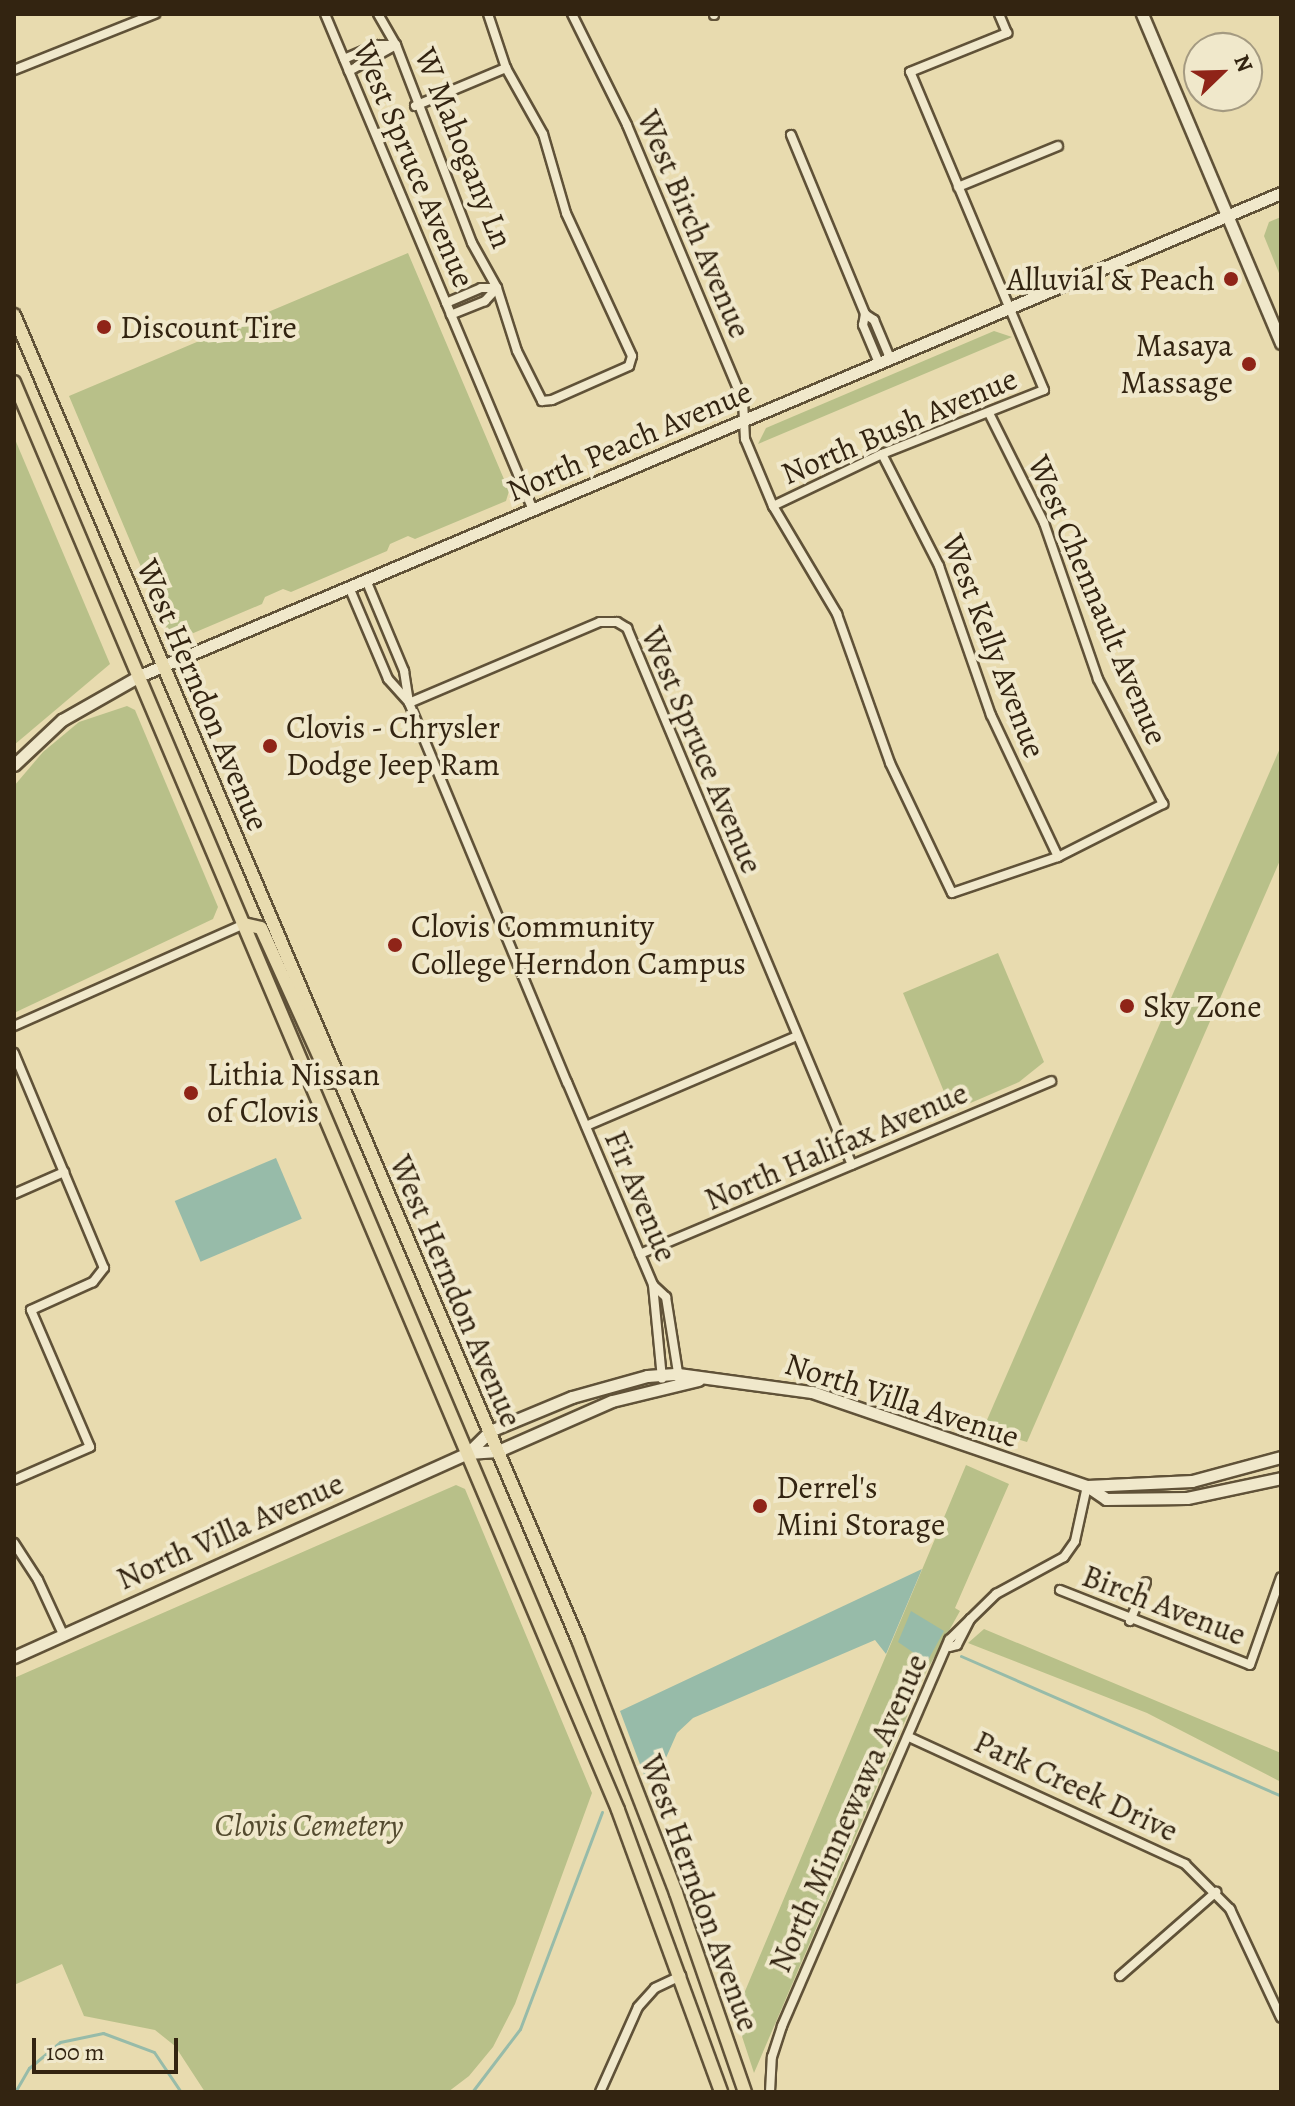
<!DOCTYPE html>
<style>
body{margin:0}
#map{position:relative;width:1295px;height:2106px;overflow:hidden;background:#e8dbaf;font-family:Alegreya,serif}
div>[style]{position:absolute}
.green>*{inset:0;background:#b8c089}
.water>*{inset:0;background:#97bba9;transform-origin:0 0}
.stream>*{height:3px;margin:-1.5px;padding:0 1.5px;transform-origin:1.5px;border-radius:1.5px;background:#97bba9}
.roads{filter:drop-shadow(2px 0 #605238) drop-shadow(-2px 0 #605238) drop-shadow(0 2px #605238) drop-shadow(0 -2px #605238)}
.street>*{height:8px;margin:-4px;padding:0 4px;transform-origin:4px;border-radius:4px;background:#f0e8cb}
.secondary>*{height:11px;margin:-5.5px;padding:0 5.5px;transform-origin:5.5px;border-radius:5.5px;background:#f0e8cb}
.primary>*{height:12px;margin:-6px;padding:0 6px;transform-origin:6px;border-radius:6px;background:#e8dbaf}
.dots>*{width:22px;height:22px;translate:-50% -50%;box-sizing:border-box;border:4px solid #f0e8cb;border-radius:50%}
span{translate:-50% -50%;white-space:nowrap;text-align:center;line-height:1.15;-webkit-text-stroke:8px #f0e8cb;paint-order:stroke}
.street-label{font-size:32px;color:#332411}
.poi-label{font-size:32px;color:#332411}
.right{translate:-100% -50%;text-align:right}
.left{translate:0 -50%;text-align:left}
.park-label{font-size:32px;color:#544b2f;font-style:italic}
.frame{position:absolute;inset:0;border:16px solid #332411;pointer-events:none}
.north{position:absolute;left:1183px;top:32px;width:80px;height:80px;box-sizing:border-box;background:#f0e8cb;border:2px solid #a49a81;border-radius:50%;rotate:67deg;font-size:22px;font-weight:700;line-height:32px;text-align:center;color:#332411}
.north::after{content:'';display:block;margin:auto;width:28px;height:36px;background:#8f2418;clip-path:polygon(50% 0,100% 100%,50% 72%,0 100%)}
.scale{position:absolute;left:32px;top:2038px;width:146px;height:36px;box-sizing:border-box;border:4px solid #332411;border-top:0;padding-left:10px;font-size:24px;line-height:28px;white-space:nowrap;color:#332411;-webkit-text-stroke:6px #f0e8cb;paint-order:stroke}
</style>
<div id="map">
<div class="green">
<div style="clip-path:polygon(1281px 217px,1281px 278px,1264px 236px,1269px 222px)"></div>
<div style="clip-path:polygon(408px 253px,509px 491px,506px 501px,415px 539px,408px 536px,390px 544px,387px 551px,291px 592px,283px 589px,265px 597px,262px 604px,177px 640px,171px 638px,69px 396px)"></div>
<div style="clip-path:polygon(994px 331px,1012px 337px,758px 444px,766px 428px)"></div>
<div style="clip-path:polygon(14px 437px,110px 664px,14px 745px)"></div>
<div style="clip-path:polygon(127px 706px,135px 710px,218px 907px,213px 919px,14px 1013px,14px 786px,43px 752px,79px 722px)"></div>
<div style="clip-path:polygon(1281px 746px,1281px 858px,1027px 1442px,983px 1429px)"></div>
<div style="clip-path:polygon(998px 953px,1044px 1062px,1019px 1082px,952px 1111px,903px 993px)"></div>
<div style="clip-path:polygon(966px 1465px,1009px 1484px,955px 1608px,960px 1611px,926px 1672px,754px 2073px,735px 2015px)"></div>
<div style="clip-path:polygon(456px 1485px,465px 1489px,592px 1793px,515px 2004px,493px 2047px,469px 2076px,448px 2092px,205px 2092px,175px 2046px,155px 2030px,84px 2016px,62px 1964px,14px 1985px,14px 1678px)"></div>
<div style="clip-path:polygon(984px 1629px,1281px 1753px,1281px 1782px,1147px 1713px,968px 1643px)"></div>
</div>
<div class="water">
<div style="left:276px;top:1158px;width:66px;height:110px;rotate:67deg"></div>
<div style="clip-path:polygon(922px 1569px,886px 1654px,875px 1640px,693px 1718px,677px 1733px,658px 1776px,647px 1783px,620px 1711px)"></div>
<div style="clip-path:polygon(911px 1611px,944px 1631px,927px 1662px,898px 1642px)"></div>
</div>
<div class="stream">
<div style="left:961px;top:1656px;width:349px;rotate:23.6deg"></div>
<div style="left:15px;top:2092px;width:28px;rotate:-60deg"></div>
<div style="left:29px;top:2068px;width:40px;rotate:-40deg"></div>
<div style="left:60px;top:2042px;width:44px;rotate:-11.8deg"></div>
<div style="left:103px;top:2033px;width:54px;rotate:20.4deg"></div>
<div style="left:154px;top:2052px;width:48px;rotate:56deg"></div>
<div style="left:472px;top:2092px;width:79px;rotate:-52.7deg"></div>
<div style="left:520px;top:2029px;width:232px;rotate:-69.3deg"></div>
</div>
<div class="roads">
<div class="street">
<div style="left:325px;top:14px;width:538px;rotate:67.25deg"></div>
<div style="left:378px;top:14px;width:36px;rotate:60deg"></div>
<div style="left:396px;top:45px;width:212px;rotate:69deg"></div>
<div style="left:472px;top:243px;width:51px;rotate:60.9deg"></div>
<div style="left:497px;top:288px;width:66px;rotate:72.4deg"></div>
<div style="left:517px;top:351px;width:56px;rotate:63.4deg"></div>
<div style="left:542px;top:401px;width:10px;rotate:-6deg"></div>
<div style="left:552px;top:400px;width:84px;rotate:-23.8deg"></div>
<div style="left:629px;top:366px;width:10px;rotate:-73deg"></div>
<div style="left:632px;top:356px;width:157px;rotate:-114.8deg"></div>
<div style="left:566px;top:213px;width:82px;rotate:-106.2deg"></div>
<div style="left:543px;top:134px;width:76px;rotate:-119.3deg"></div>
<div style="left:506px;top:68px;width:57px;rotate:-108.4deg"></div>
<div style="left:572px;top:14px;width:124px;rotate:63.6deg"></div>
<div style="left:627px;top:125px;width:299px;rotate:67.2deg"></div>
<div style="left:743px;top:401px;width:38px;rotate:87deg"></div>
<div style="left:745px;top:439px;width:73px;rotate:67.3deg"></div>
<div style="left:773px;top:506px;width:126px;rotate:59.3deg"></div>
<div style="left:837px;top:614px;width:158px;rotate:70.4deg"></div>
<div style="left:890px;top:763px;width:144px;rotate:64.5deg"></div>
<div style="left:952px;top:893px;width:112px;rotate:-18.8deg"></div>
<div style="left:1058px;top:857px;width:118px;rotate:-26.8deg"></div>
<div style="left:1163px;top:804px;width:141px;rotate:-117.5deg"></div>
<div style="left:1098px;top:679px;width:165px;rotate:-109.1deg"></div>
<div style="left:1044px;top:523px;width:123px;rotate:-116.6deg"></div>
<div style="left:714px;top:14px;width:1px;rotate:90deg"></div>
<div style="left:344px;top:59px;width:36px;rotate:-23deg"></div>
<div style="left:377px;top:45px;width:19px"></div>
<div style="left:396px;top:45px;width:54px;rotate:151deg"></div>
<div style="left:14px;top:70px;width:152px;rotate:-21.7deg"></div>
<div style="left:415px;top:106px;width:99px;rotate:-22.7deg"></div>
<div style="left:791px;top:135px;width:194px;rotate:67.5deg"></div>
<div style="left:865px;top:314px;width:11px;rotate:34deg"></div>
<div style="left:874px;top:320px;width:41px;rotate:67.2deg"></div>
<div style="left:958px;top:187px;width:108px;rotate:-22.3deg"></div>
<div style="left:446px;top:303px;width:38px;rotate:-23deg"></div>
<div style="left:481px;top:288px;width:16px"></div>
<div style="left:497px;top:288px;width:18px;rotate:133deg"></div>
<div style="left:485px;top:301px;width:37px;rotate:158deg"></div>
<div style="left:865px;top:314px;width:11px;rotate:100deg"></div>
<div style="left:863px;top:325px;width:41px;rotate:67.2deg"></div>
<div style="left:882px;top:454px;width:126px;rotate:63deg"></div>
<div style="left:939px;top:566px;width:158px;rotate:70.8deg"></div>
<div style="left:991px;top:715px;width:157px;rotate:64.7deg"></div>
<div style="left:773px;top:506px;width:121px;rotate:-25.5deg"></div>
<div style="left:882px;top:454px;width:174px;rotate:-21.6deg"></div>
<div style="left:1044px;top:390px;width:345px;rotate:-112.8deg"></div>
<div style="left:910px;top:72px;width:105px;rotate:-21.9deg"></div>
<div style="left:1007px;top:33px;width:21px;rotate:-113deg"></div>
<div style="left:366px;top:580px;width:99px;rotate:67.3deg"></div>
<div style="left:404px;top:671px;width:32px;rotate:81deg"></div>
<div style="left:409px;top:703px;width:411px;rotate:67.4deg"></div>
<div style="left:567px;top:1082px;width:220px;rotate:67deg"></div>
<div style="left:653px;top:1285px;width:18px;rotate:43deg"></div>
<div style="left:666px;top:1297px;width:83px;rotate:81deg"></div>
<div style="left:349px;top:587px;width:100px;rotate:67deg"></div>
<div style="left:388px;top:679px;width:31px;rotate:48deg"></div>
<div style="left:409px;top:703px;width:207px;rotate:-23deg"></div>
<div style="left:600px;top:622px;width:17px"></div>
<div style="left:617px;top:622px;width:12px;rotate:31deg"></div>
<div style="left:627px;top:628px;width:582px;rotate:67.27deg"></div>
<div style="left:14px;top:1026px;width:252px;rotate:-23.9deg"></div>
<div style="left:14px;top:1053px;width:233px;rotate:67.3deg"></div>
<div style="left:104px;top:1268px;width:18px;rotate:128deg"></div>
<div style="left:93px;top:1282px;width:68px;rotate:155.7deg"></div>
<div style="left:31px;top:1310px;width:149px;rotate:66.7deg"></div>
<div style="left:90px;top:1447px;width:83px;rotate:156.5deg"></div>
<div style="left:586px;top:1126px;width:229px;rotate:-23.1deg"></div>
<div style="left:14px;top:1194px;width:55px;rotate:-23.7deg"></div>
<div style="left:640px;top:1254px;width:446px;rotate:-22.8deg"></div>
<div style="left:653px;top:1285px;width:94px;rotate:84.5deg"></div>
<div style="left:14px;top:1543px;width:44px;rotate:57deg"></div>
<div style="left:38px;top:1580px;width:60px;rotate:65.2deg"></div>
<div style="left:1060px;top:1590px;width:204px;rotate:21.5deg"></div>
<div style="left:1250px;top:1665px;width:93px;rotate:-70.6deg"></div>
<div style="left:1130px;top:1621px;width:42px;rotate:-67.7deg"></div>
<div style="left:950px;top:1647px;width:7px;rotate:-16deg"></div>
<div style="left:957px;top:1645px;width:29px;rotate:-63deg"></div>
<div style="left:909px;top:1737px;width:304px;rotate:24.7deg"></div>
<div style="left:1185px;top:1864px;width:64px;rotate:45deg"></div>
<div style="left:1230px;top:1909px;width:120px;rotate:64.9deg"></div>
<div style="left:1120px;top:1976px;width:128px;rotate:-41.2deg"></div>
<div style="left:600px;top:2092px;width:93px;rotate:-65.9deg"></div>
<div style="left:638px;top:2007px;width:25px;rotate:-48deg"></div>
<div style="left:655px;top:1988px;width:29px;rotate:-25deg"></div>
<div style="left:770px;top:2092px;width:35px;rotate:-87deg"></div>
<div style="left:772px;top:2057px;width:33px;rotate:-72deg"></div>
<div style="left:782px;top:2026px;width:421px;rotate:-66.6deg"></div>
<div style="left:949px;top:1640px;width:66px;rotate:-44.4deg"></div>
<div style="left:996px;top:1594px;width:77px;rotate:-28.6deg"></div>
<div style="left:1064px;top:1557px;width:19px;rotate:-55deg"></div>
<div style="left:1075px;top:1541px;width:56px;rotate:-77.7deg"></div>
</div>
<div class="secondary">
<div style="left:1142px;top:14px;width:357px;rotate:67.1deg"></div>
<div style="left:14px;top:765px;width:66px;rotate:-43.2deg"></div>
<div style="left:62px;top:720px;width:89px;rotate:-29.7deg"></div>
<div style="left:139px;top:676px;width:1240px;rotate:-22.93deg"></div>
<div style="left:468px;top:1453px;width:30px;rotate:-4deg"></div>
<div style="left:498px;top:1451px;width:124px;rotate:-23.7deg"></div>
<div style="left:612px;top:1401px;width:89px;rotate:-13.7deg"></div>
<div style="left:1087px;top:1486px;width:105px;rotate:-2.7deg"></div>
<div style="left:1192px;top:1481px;width:92px;rotate:-15.1deg"></div>
<div style="left:14px;top:1657px;width:498px;rotate:-24.2deg"></div>
<div style="left:468px;top:1453px;width:31px;rotate:-45deg"></div>
<div style="left:490px;top:1431px;width:89px;rotate:-22.5deg"></div>
<div style="left:572px;top:1397px;width:78px;rotate:-15.6deg"></div>
<div style="left:647px;top:1376px;width:31px;rotate:-4deg"></div>
<div style="left:678px;top:1374px;width:135px;rotate:7.7deg"></div>
<div style="left:812px;top:1392px;width:291px;rotate:18.9deg"></div>
<div style="left:1087px;top:1486px;width:23px;rotate:34deg"></div>
<div style="left:1106px;top:1499px;width:81px;rotate:-0.7deg"></div>
<div style="left:1187px;top:1498px;width:96px;rotate:-12deg"></div>
</div>
<div class="primary">
<div style="left:14px;top:315px;width:1440px;rotate:66.94deg"></div>
<div style="left:578px;top:1640px;width:271px;rotate:68.8deg"></div>
<div style="left:676px;top:1893px;width:211px;rotate:70.9deg"></div>
<div style="left:14px;top:382px;width:1550px;rotate:67.07deg"></div>
<div style="left:618px;top:1810px;width:300px;rotate:69.9deg"></div>
<div style="left:244px;top:924px;width:17px;rotate:13deg"></div>
<div style="left:261px;top:928px;width:169px;rotate:65.6deg"></div>
</div>
</div>
<div class="dots">
<div style="left:1231px;top:279px;background:#8f2418"></div>
<div style="left:104px;top:327px;background:#8f2418"></div>
<div style="left:1249px;top:364px;background:#8f2418"></div>
<div style="left:270px;top:746px;background:#8f2418"></div>
<div style="left:395px;top:945px;background:#8f2418"></div>
<div style="left:1127px;top:1006px;background:#8f2418"></div>
<div style="left:191px;top:1093px;background:#8f2418"></div>
<div style="left:760px;top:1506px;background:#8f2418"></div>
</div>
<div class="street-label">
<span style="left:464px;top:148px;rotate:68deg">W Mahogany Ln</span>
<span style="left:414px;top:164px;rotate:67deg">West Spruce Avenue</span>
<span style="left:694px;top:224px;rotate:67deg">West Birch Avenue</span>
<span style="left:899px;top:426px;rotate:-23deg">North Bush Avenue</span>
<span style="left:629px;top:441px;rotate:-23deg">North Peach Avenue</span>
<span style="left:1098px;top:600px;rotate:67deg">West Chennault Avenue</span>
<span style="left:994px;top:646px;rotate:69deg">West Kelly Avenue</span>
<span style="left:203px;top:695px;rotate:67deg">West Herndon Avenue</span>
<span style="left:702px;top:750px;rotate:67deg">West Spruce Avenue</span>
<span style="left:836px;top:1146px;rotate:-23deg">North Halifax Avenue</span>
<span style="left:641px;top:1196px;rotate:67deg">Fir Avenue</span>
<span style="left:456px;top:1291px;rotate:67deg">West Herndon Avenue</span>
<span style="left:902px;top:1400px;rotate:18deg">North Villa Avenue</span>
<span style="left:230px;top:1531px;rotate:-24deg">North Villa Avenue</span>
<span style="left:1164px;top:1605px;rotate:21deg">Birch Avenue</span>
<span style="left:1076px;top:1786px;rotate:25deg">Park Creek Drive</span>
<span style="left:848px;top:1813px;rotate:-66deg">North Minnewawa Avenue</span>
<span style="left:700px;top:1893px;rotate:70deg">West Herndon Avenue</span>
</div>
<div class="poi-label">
<span class="right" style="left:1215px;top:279px">Alluvial &amp; Peach</span>
<span class="left" style="left:120px;top:327px">Discount Tire</span>
<span class="right" style="left:1233px;top:364px">Masaya<br>Massage</span>
<span class="left" style="left:286px;top:746px">Clovis - Chrysler<br>Dodge Jeep Ram</span>
<span class="left" style="left:411px;top:945px">Clovis Community<br>College Herndon Campus</span>
<span class="left" style="left:1143px;top:1006px">Sky Zone</span>
<span class="left" style="left:207px;top:1093px">Lithia Nissan<br>of Clovis</span>
<span class="left" style="left:776px;top:1506px">Derrel's<br>Mini Storage</span>
</div>
<div class="park-label">
<span style="left:309px;top:1825px">Clovis Cemetery</span>
</div>
<div class="frame"></div>
<div class="north">N</div>
<div class="scale">100 m</div>
</div>
